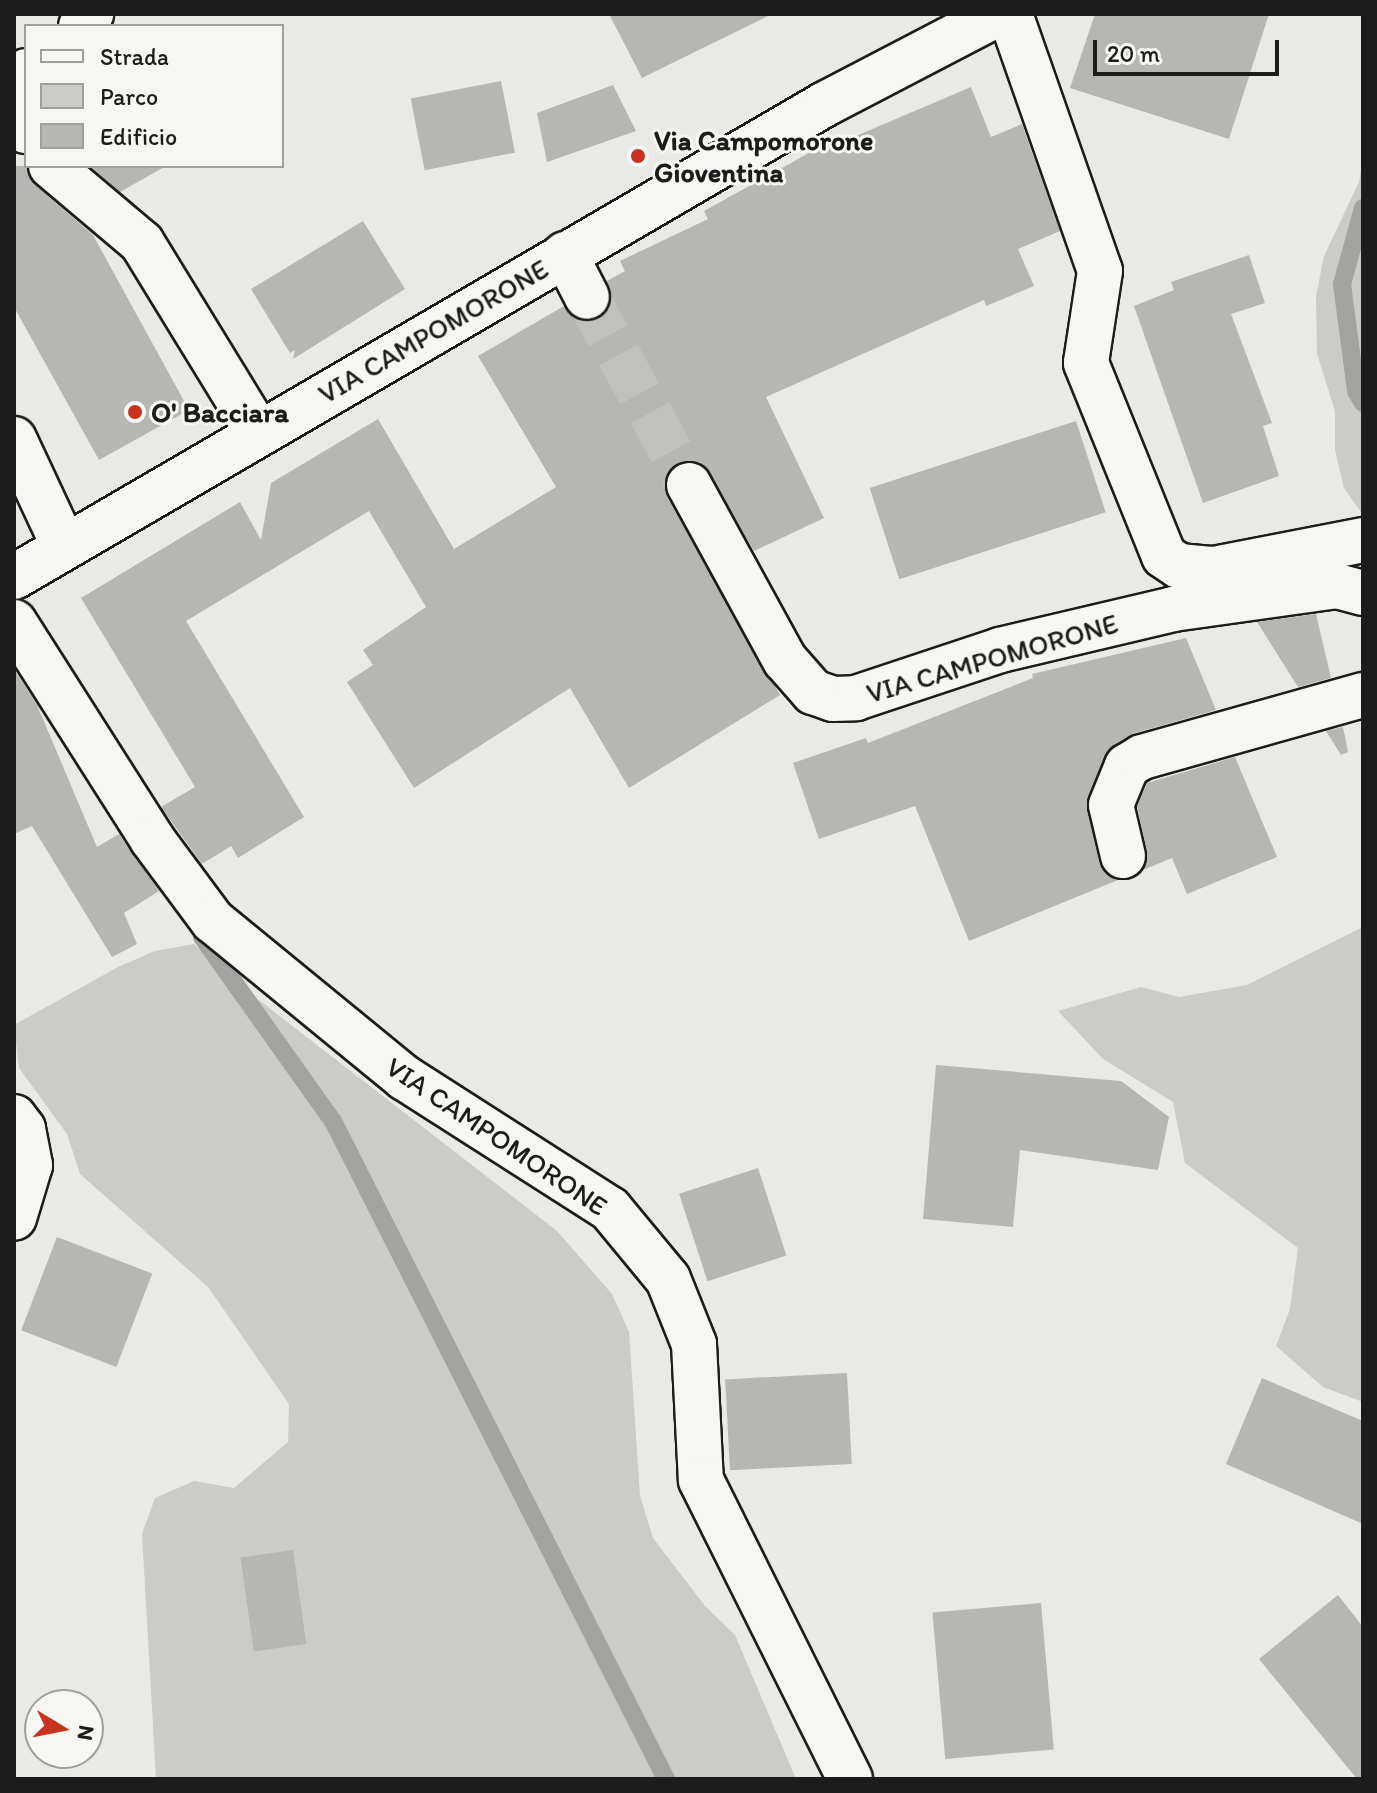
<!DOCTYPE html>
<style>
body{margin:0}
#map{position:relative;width:1377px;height:1793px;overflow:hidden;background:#e9e9e5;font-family:Itim,sans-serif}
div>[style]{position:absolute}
.green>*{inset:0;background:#cbcbc7}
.stream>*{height:18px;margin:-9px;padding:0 9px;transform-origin:9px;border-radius:9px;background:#a3a3a1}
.building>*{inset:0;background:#b6b6b3;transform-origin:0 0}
.minor-tunnel>*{height:44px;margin-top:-22px;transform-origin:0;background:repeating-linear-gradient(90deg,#c0c0bd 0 44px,transparent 0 66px)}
.roads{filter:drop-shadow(2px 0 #1c1c1c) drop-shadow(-2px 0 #1c1c1c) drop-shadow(0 2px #1c1c1c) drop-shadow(0 -2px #1c1c1c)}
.minor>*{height:44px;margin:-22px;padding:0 22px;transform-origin:22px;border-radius:22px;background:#f6f6f2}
.major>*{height:44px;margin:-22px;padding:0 22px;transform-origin:22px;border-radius:22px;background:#f6f6f2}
.dots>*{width:22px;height:22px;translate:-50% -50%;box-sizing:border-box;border:4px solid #f6f6f2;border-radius:50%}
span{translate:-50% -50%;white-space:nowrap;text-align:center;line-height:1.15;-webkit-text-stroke:6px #f6f6f2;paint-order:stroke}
.poi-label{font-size:28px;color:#1c1c1c;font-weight:700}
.left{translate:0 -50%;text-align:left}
.street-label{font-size:28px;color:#1c1c1c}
.frame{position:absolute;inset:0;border:16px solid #1c1c1c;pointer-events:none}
.legend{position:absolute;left:24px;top:24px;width:260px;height:144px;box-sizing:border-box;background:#f6f6f2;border:2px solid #9f9f9c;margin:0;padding:10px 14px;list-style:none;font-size:24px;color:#1c1c1c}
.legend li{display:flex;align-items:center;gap:16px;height:40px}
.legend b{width:40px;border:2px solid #9f9f9c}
.north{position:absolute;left:24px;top:1689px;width:80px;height:80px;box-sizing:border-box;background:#f6f6f2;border:2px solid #9f9f9c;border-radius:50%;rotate:100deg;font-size:22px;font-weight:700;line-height:32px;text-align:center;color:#1c1c1c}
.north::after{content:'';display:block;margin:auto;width:28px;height:36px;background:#c8321e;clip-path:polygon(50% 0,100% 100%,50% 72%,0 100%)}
.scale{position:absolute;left:1093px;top:40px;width:186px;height:36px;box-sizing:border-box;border:4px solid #1c1c1c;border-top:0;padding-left:10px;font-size:24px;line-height:28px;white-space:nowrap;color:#1c1c1c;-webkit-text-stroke:6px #f6f6f2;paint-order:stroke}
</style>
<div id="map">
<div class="green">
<div style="clip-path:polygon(1363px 160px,1363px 515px,1344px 488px,1335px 450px,1335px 411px,1317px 354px,1316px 296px,1324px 256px,1359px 182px)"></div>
<div style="clip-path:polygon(1363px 927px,1363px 1402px,1323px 1387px,1276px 1346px,1290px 1309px,1298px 1248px,1185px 1163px,1173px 1102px,1103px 1059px,1058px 1011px,1141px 987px,1179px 997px,1247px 985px)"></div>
<div style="clip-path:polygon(194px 944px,224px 973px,557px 1231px,612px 1294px,629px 1332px,640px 1496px,653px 1538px,705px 1606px,735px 1635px,796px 1779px,156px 1779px,142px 1534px,155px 1498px,194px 1481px,234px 1488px,288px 1442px,289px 1404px,208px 1287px,80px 1174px,67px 1134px,19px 1068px,14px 1025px,118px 967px,155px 951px)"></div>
</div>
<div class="stream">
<div style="left:1363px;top:208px;width:79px;rotate:105.4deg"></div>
<div style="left:1342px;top:284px;width:108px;rotate:82.5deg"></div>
<div style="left:1356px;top:391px;width:14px;rotate:60deg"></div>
<div style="left:202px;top:937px;width:226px;rotate:54.6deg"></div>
<div style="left:333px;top:1121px;width:737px;rotate:63.16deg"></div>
</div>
<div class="building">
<div style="clip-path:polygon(609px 14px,772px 14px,642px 78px)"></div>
<div style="clip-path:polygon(1095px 14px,1269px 14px,1229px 139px,1070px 88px)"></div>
<div style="left:501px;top:81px;width:73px;height:92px;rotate:79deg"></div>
<div style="clip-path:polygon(613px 85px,636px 131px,547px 162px,537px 113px)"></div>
<div style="clip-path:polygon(971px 87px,991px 137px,1022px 124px,1060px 231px,1018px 249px,1034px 286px,986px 306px,984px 300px,766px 397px,824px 518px,754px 551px,703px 464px,678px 463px,667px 473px,667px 497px,780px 695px,629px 788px,570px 688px,414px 788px,347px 682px,373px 665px,363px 650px,426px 607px,369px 511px,186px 621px,304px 817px,238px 858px,231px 846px,202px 864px,161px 807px,195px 787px,81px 598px,240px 502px,261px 540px,271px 483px,378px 419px,454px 549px,556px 487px,478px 356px,564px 306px,574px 318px,599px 319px,612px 299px,607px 281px,625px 271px,620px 261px,708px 219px,704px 211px,834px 139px,837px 144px)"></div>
<div style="clip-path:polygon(14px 166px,27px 166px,35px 185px,93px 235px,189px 410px,99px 460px,14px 307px)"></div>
<div style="clip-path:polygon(90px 166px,166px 166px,120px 192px)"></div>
<div style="clip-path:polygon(363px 221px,405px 289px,293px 359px,295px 350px,290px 353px,251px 289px)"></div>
<div style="clip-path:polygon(1249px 255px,1265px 303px,1231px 314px,1272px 423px,1263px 426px,1279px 476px,1203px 503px,1134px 306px,1174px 290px,1171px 282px)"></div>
<div style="left:1076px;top:421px;width:96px;height:217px;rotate:72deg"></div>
<div style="clip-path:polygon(1316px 614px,1331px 678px,1298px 687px,1257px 622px)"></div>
<div style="clip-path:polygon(1186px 638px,1216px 710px,1135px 733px,1114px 745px,1088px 796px,1099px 862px,1105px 874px,1118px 880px,969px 941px,915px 806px,819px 839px,793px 763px,866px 738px,868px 743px,1033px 678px,1032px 674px)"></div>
<div style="clip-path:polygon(14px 669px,37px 705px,97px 847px,119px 834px,159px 891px,124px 913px,137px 944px,112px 957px,32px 826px,14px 834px)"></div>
<div style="clip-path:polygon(1343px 727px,1348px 752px,1341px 755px,1326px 731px)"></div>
<div style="clip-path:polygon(1235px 757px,1277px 857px,1187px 894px,1172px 858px,1143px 870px,1147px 851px,1137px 807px,1147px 783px)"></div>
<div style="clip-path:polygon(936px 1065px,1121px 1081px,1169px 1117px,1158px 1170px,1020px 1150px,1013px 1227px,923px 1219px)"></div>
<div style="left:758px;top:1168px;width:92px;height:83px;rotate:72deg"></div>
<div style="left:57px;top:1237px;width:102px;height:100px;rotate:21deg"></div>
<div style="left:847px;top:1373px;width:91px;height:122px;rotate:87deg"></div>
<div style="clip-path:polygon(1262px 1378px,1363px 1421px,1363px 1524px,1226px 1464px)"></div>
<div style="left:293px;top:1550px;width:95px;height:53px;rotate:82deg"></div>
<div style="clip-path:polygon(1338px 1595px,1363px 1627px,1363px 1779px,1357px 1779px,1259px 1659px)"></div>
<div style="left:1041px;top:1603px;width:147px;height:109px;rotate:85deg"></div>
</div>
<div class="minor-tunnel">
<div style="left:587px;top:297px;width:214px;rotate:61.5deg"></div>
</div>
<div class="roads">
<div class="minor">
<div style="left:1010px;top:14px;width:272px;rotate:70.7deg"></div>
<div style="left:1100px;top:271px;width:93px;rotate:98.7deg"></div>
<div style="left:1086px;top:363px;width:208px;rotate:68deg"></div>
<div style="left:1164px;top:556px;width:18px;rotate:34deg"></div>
<div style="left:1179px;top:566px;width:35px;rotate:5deg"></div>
<div style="left:1214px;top:569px;width:152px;rotate:-11deg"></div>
<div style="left:81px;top:26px;width:16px;rotate:-50deg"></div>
<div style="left:14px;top:86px;width:19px;rotate:-51deg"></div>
<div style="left:14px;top:114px;width:21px;rotate:55deg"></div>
<div style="left:51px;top:166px;width:119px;rotate:40.2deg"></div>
<div style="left:142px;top:243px;width:222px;rotate:58.5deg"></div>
<div style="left:565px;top:254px;width:48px;rotate:62.9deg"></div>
<div style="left:14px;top:439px;width:118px;rotate:65deg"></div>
<div style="left:689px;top:485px;width:200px;rotate:61.3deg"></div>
<div style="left:785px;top:660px;width:43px;rotate:48.8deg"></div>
<div style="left:813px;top:692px;width:21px;rotate:19deg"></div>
<div style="left:833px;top:699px;width:23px;rotate:-2deg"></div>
<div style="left:856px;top:698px;width:152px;rotate:-18.4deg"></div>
<div style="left:1000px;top:650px;width:178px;rotate:-13.3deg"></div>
<div style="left:1173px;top:609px;width:166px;rotate:-8deg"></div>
<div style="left:1337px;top:586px;width:27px;rotate:15deg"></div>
<div style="left:14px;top:622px;width:257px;rotate:57.5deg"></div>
<div style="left:152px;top:839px;width:102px;rotate:53.4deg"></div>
<div style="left:213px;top:921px;width:248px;rotate:39.3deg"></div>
<div style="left:405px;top:1078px;width:243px;rotate:32.6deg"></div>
<div style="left:610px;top:1209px;width:91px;rotate:50.4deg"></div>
<div style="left:668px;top:1279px;width:70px;rotate:68.2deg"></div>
<div style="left:694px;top:1344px;width:136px;rotate:87.1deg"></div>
<div style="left:701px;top:1480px;width:334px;rotate:63.5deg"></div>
<div style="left:1123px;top:856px;width:52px;rotate:-103.2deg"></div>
<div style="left:1111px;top:805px;width:42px;rotate:-67.7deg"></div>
<div style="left:1127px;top:766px;width:17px;rotate:-31deg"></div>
<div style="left:1142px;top:757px;width:230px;rotate:-15.7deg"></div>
<div style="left:14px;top:1117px;width:15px;rotate:53deg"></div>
<div style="left:23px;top:1129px;width:37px;rotate:79deg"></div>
<div style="left:30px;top:1165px;width:55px;rotate:106.8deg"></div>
</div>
<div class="major">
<div style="left:14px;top:577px;width:939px;rotate:-30.25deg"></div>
<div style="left:825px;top:104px;width:195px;rotate:-27.5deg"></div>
</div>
</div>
<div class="dots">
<div style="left:638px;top:156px;background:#c8321e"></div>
<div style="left:135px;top:412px;background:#c8321e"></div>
</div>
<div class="poi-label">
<span class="left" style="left:654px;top:156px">Via Campomorone<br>Gioventina</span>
<span class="left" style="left:151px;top:412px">O' Bacciara</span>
</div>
<div class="street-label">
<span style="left:433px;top:331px;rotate:-30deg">VIA CAMPOMORONE</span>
<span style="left:992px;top:658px;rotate:-16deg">VIA CAMPOMORONE</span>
<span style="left:497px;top:1136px;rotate:34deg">VIA CAMPOMORONE</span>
</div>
<div class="frame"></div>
<ul class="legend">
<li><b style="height:10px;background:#f6f6f2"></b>Strada</li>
<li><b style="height:22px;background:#cbcbc7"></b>Parco</li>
<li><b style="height:22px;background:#b6b6b3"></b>Edificio</li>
</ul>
<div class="north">N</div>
<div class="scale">20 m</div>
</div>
